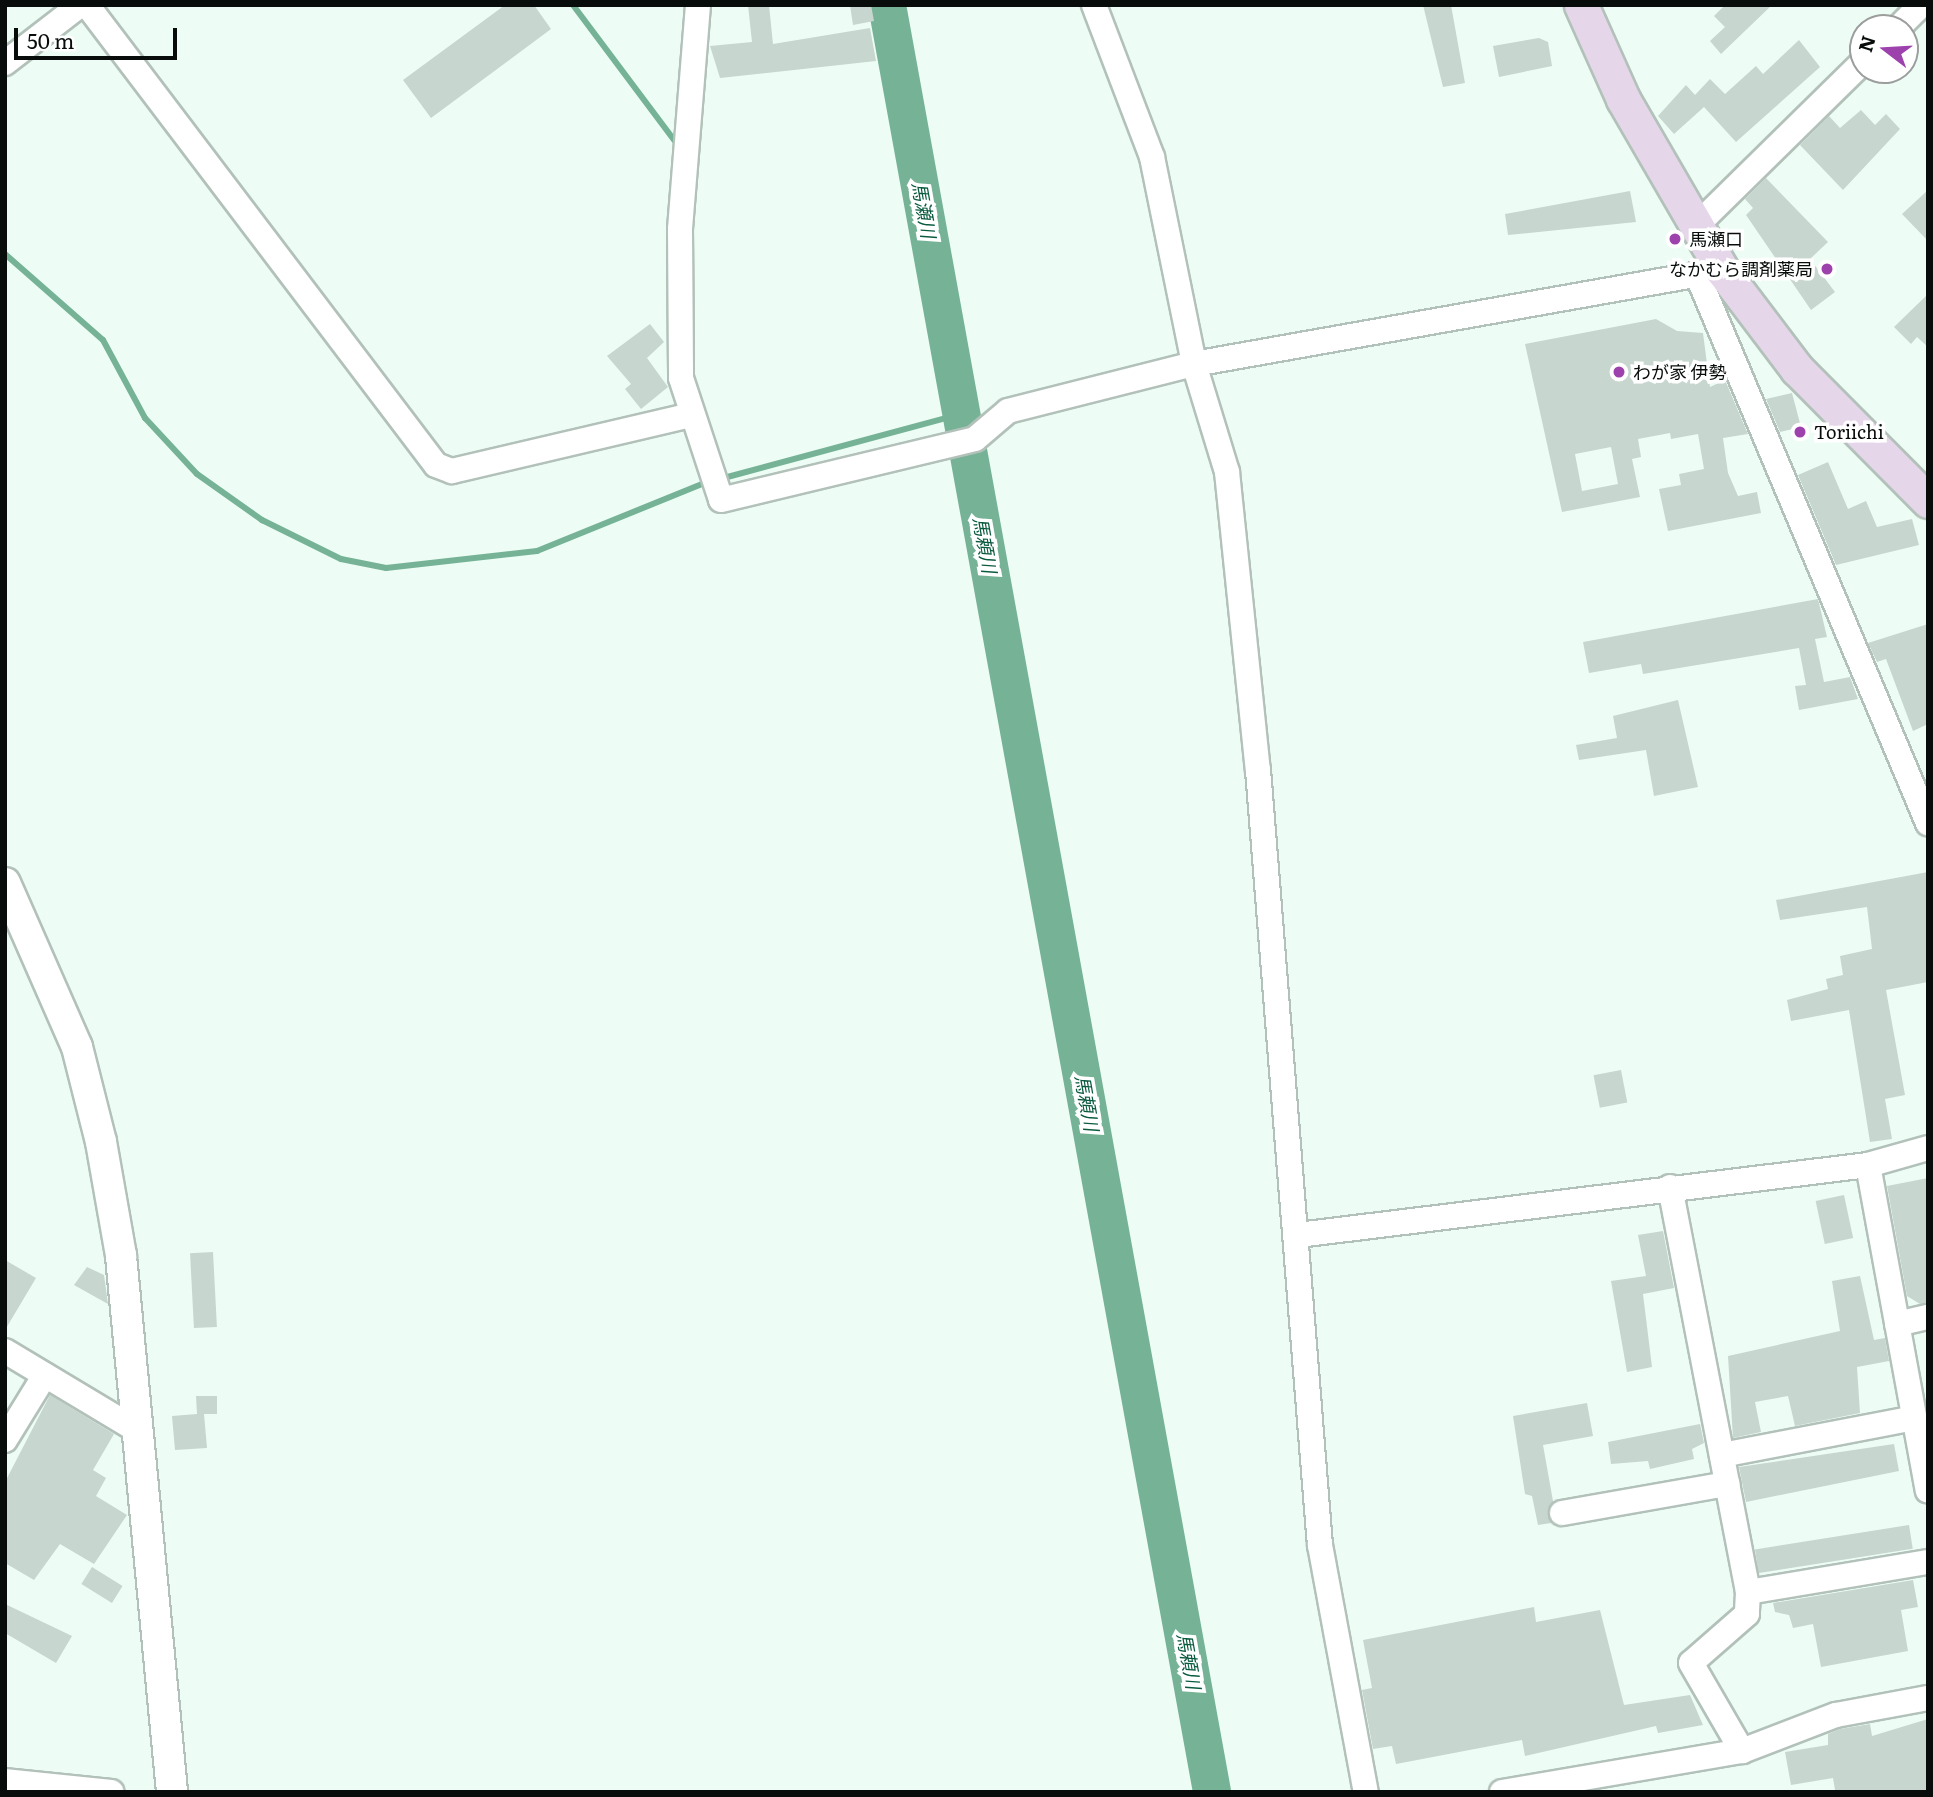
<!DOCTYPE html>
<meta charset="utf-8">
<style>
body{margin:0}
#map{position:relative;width:1933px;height:1797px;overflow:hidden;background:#edfdf5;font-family:Literata,"Noto Sans JP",serif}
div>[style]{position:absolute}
.stream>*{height:6px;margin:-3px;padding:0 3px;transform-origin:3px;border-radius:3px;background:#76b396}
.river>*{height:38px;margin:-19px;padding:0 19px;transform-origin:19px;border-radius:19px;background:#76b396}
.building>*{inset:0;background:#c7d6cf;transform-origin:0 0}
.roads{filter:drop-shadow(2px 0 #b2c1b9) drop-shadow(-2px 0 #b2c1b9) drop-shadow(0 2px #b2c1b9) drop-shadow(0 -2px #b2c1b9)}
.minor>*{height:24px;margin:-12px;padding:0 12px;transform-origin:12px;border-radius:12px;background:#fff}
.tertiary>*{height:30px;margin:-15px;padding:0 15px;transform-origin:15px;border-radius:15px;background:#fff}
.secondary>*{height:33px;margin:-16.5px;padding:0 16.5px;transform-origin:16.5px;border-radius:16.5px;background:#e6d6e9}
.dots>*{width:19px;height:19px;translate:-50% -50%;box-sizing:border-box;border:4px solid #fff;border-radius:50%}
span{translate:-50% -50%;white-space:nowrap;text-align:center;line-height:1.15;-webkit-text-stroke:7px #fff;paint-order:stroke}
.poi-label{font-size:18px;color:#080d0b}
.left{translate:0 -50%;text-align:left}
.right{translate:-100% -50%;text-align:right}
.water-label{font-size:19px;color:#0a5a3e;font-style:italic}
.frame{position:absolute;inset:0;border:7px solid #080d0b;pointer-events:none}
.north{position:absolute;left:1849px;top:14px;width:70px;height:70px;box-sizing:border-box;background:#fff;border:2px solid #9c9e9d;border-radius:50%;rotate:287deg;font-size:19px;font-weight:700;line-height:28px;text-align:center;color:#080d0b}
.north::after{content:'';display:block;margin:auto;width:24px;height:32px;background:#9d41ac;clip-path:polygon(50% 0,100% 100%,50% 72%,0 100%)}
.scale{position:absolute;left:14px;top:28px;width:163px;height:32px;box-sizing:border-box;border:4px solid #080d0b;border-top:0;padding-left:9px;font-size:21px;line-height:24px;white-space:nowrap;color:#080d0b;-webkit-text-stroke:5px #fff;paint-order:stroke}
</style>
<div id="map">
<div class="stream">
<div style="left:573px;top:5px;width:174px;rotate:53.2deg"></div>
<div style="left:5px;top:254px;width:130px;rotate:41.3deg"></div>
<div style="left:103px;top:340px;width:89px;rotate:61.7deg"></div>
<div style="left:145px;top:418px;width:76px;rotate:47.1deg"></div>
<div style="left:197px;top:474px;width:80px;rotate:35.3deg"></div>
<div style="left:262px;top:520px;width:88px;rotate:26.3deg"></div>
<div style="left:341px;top:559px;width:46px;rotate:11.3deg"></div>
<div style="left:386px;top:568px;width:152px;rotate:-6.4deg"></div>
<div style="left:537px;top:551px;width:186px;rotate:-22.1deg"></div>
<div style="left:720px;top:479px;width:250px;rotate:-15.1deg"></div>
</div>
<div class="river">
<div style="left:887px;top:5px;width:1816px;rotate:79.69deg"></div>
</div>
<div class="building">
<div style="clip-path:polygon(505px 5px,534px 5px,551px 29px,431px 118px,403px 80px)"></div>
<div style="clip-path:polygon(748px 5px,769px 5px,773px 44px,870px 28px,876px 61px,720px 78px,710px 46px,752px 42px)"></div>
<div style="clip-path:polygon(850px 5px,871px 5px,874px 21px,853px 25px)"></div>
<div style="clip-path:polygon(1423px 5px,1451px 5px,1465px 83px,1443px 87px)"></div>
<div style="clip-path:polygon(1725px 5px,1772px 5px,1721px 54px,1710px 41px,1725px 27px,1714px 16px)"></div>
<div style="clip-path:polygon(1539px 38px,1548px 42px,1552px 66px,1499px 77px,1493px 46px)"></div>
<div style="clip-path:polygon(1799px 40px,1820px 67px,1736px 142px,1704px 107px,1674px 134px,1658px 116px,1686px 85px,1695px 95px,1710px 79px,1725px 94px,1756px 66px,1763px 74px)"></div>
<div style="clip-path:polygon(1861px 110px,1875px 125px,1886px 114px,1900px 129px,1843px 190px,1800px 145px,1829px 116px,1840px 128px)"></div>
<div style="clip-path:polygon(1766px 178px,1828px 242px,1810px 259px,1835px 292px,1811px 310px,1746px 215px,1753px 208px,1745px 199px)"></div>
<div style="clip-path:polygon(1928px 190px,1928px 241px,1902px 214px)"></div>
<div style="clip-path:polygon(1630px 191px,1636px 222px,1508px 235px,1505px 214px)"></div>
<div style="clip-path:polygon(1928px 294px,1928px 347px,1917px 337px,1911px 344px,1894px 327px)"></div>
<div style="clip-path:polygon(evenodd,1656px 319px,1677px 331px,1703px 333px,1710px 387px,1725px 380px,1748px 434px,1723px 438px,1728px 473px,1738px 496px,1757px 492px,1761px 513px,1668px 531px,1659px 489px,1681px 485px,1679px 474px,1704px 469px,1698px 434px,1671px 439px,1670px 433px,1638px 439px,1641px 457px,1632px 459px,1640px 497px,1562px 512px,1525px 344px,1656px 319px,1611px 447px,1618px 484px,1582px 491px,1575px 454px,1611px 447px)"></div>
<div style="clip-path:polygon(650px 324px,664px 342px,647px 358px,668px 387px,641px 409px,625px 389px,631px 384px,607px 356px)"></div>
<div style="clip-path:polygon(1792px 393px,1801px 427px,1780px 432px,1766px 399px)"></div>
<div style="clip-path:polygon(1828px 462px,1848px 509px,1866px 501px,1877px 527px,1912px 519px,1919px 545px,1836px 565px,1798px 475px)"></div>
<div style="clip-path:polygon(1818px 599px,1827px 637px,1815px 639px,1824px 682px,1850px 677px,1858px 699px,1799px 710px,1795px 686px,1806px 685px,1799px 648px,1643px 674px,1641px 664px,1589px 673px,1583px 642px)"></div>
<div style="clip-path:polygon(1928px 624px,1928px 724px,1913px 731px,1886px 659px,1877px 662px,1868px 643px)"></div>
<div style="clip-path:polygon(1678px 700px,1698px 787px,1654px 796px,1646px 750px,1579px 760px,1576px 745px,1617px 738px,1613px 716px)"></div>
<div style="clip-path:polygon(1928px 872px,1928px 982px,1886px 990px,1905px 1095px,1885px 1099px,1892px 1139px,1870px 1142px,1849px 1010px,1791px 1021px,1787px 1000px,1828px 989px,1826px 979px,1843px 975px,1840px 956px,1872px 949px,1867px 907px,1780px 920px,1776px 900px)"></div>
<div style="left:1621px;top:1070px;width:33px;height:28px;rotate:79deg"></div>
<div style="clip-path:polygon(1928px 1178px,1928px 1303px,1920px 1304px,1907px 1296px,1887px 1186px)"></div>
<div style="left:1844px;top:1195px;width:44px;height:29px;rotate:78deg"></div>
<div style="clip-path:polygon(1663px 1231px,1674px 1288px,1643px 1294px,1652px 1367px,1627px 1372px,1611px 1281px,1646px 1276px,1638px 1235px)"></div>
<div style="left:213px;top:1252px;width:75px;height:23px;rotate:87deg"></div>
<div style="clip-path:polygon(5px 1260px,36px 1278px,5px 1330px)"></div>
<div style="clip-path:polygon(87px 1267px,104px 1275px,108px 1304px,74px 1285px)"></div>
<div style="clip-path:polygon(1860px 1276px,1874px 1340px,1885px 1338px,1889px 1361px,1857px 1367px,1860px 1413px,1795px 1426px,1788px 1396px,1755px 1402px,1761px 1432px,1733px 1438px,1728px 1356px,1840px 1331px,1832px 1281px)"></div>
<div style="clip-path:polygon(50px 1395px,114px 1434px,93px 1470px,106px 1478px,96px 1496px,127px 1515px,94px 1564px,60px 1544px,34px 1580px,5px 1563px,5px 1482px)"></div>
<div style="clip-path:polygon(196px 1396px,217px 1396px,217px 1414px,204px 1414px,207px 1448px,175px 1450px,172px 1416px,197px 1414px)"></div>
<div style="clip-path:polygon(1587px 1403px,1593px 1436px,1543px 1445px,1553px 1501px,1551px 1523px,1538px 1525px,1532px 1496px,1525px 1494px,1513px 1416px)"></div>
<div style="clip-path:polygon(1700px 1424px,1704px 1443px,1692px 1449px,1694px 1459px,1650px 1469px,1648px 1461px,1611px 1464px,1608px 1442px)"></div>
<div style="clip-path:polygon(1894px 1444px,1899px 1471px,1746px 1502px,1739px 1467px)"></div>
<div style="left:1909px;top:1525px;width:24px;height:156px;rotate:81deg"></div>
<div style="left:92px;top:1567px;width:36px;height:20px;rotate:32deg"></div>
<div style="clip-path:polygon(1913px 1580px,1918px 1607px,1901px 1610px,1908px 1651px,1821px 1667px,1813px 1624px,1793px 1628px,1789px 1615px,1775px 1612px,1773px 1603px)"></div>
<div style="clip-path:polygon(5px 1604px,72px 1636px,56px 1663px,5px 1633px)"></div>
<div style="clip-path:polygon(1534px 1607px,1536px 1622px,1600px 1610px,1624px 1705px,1690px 1695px,1703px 1725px,1658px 1733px,1656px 1726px,1525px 1756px,1522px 1740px,1396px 1764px,1392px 1746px,1373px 1749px,1362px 1690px,1372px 1688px,1363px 1640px)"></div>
<div style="clip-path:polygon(1928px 1719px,1928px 1792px,1849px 1792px,1835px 1790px,1833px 1778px,1791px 1785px,1785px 1752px,1828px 1745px,1828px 1734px,1840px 1729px,1870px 1724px,1872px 1736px)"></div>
</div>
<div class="roads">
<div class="minor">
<div style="left:87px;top:5px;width:577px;rotate:52.81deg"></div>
<div style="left:436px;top:465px;width:17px;rotate:21deg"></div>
<div style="left:452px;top:471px;width:245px;rotate:-13.2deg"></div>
<div style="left:698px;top:5px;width:225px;rotate:94.6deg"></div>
<div style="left:680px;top:229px;width:149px;rotate:89.6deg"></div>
<div style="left:681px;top:378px;width:128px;rotate:71.8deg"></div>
<div style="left:721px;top:500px;width:261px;rotate:-13.5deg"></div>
<div style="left:975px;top:439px;width:43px;rotate:-40.3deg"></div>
<div style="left:1008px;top:411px;width:192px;rotate:-14.2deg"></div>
<div style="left:1194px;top:364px;width:536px;rotate:-10.09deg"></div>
<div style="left:1094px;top:5px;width:163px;rotate:69.1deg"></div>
<div style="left:1152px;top:157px;width:211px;rotate:78.5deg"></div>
<div style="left:1194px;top:364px;width:113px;rotate:73deg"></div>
<div style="left:1227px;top:472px;width:300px;rotate:84.1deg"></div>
<div style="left:1258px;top:770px;width:777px;rotate:85.43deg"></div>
<div style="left:1320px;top:1545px;width:251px;rotate:79.5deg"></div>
<div style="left:1898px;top:28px;width:33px;rotate:-45deg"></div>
<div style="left:5px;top:63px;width:95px;rotate:-37.7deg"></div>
<div style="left:1695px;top:227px;width:235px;rotate:-44.5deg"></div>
<div style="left:1697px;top:274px;width:596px;rotate:67.18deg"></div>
<div style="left:1928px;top:1148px;width:62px;rotate:164.2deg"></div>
<div style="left:1868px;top:1165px;width:331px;rotate:79.6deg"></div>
<div style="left:1670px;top:1187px;width:412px;rotate:79.1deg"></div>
<div style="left:1748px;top:1592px;width:22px;rotate:93deg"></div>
<div style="left:1747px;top:1614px;width:74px;rotate:138.8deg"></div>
<div style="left:1691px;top:1663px;width:102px;rotate:59.9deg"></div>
<div style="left:1298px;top:1235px;width:574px;rotate:-7deg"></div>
<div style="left:1897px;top:1324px;width:32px;rotate:-13deg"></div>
<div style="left:5px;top:1351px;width:155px;rotate:31deg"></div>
<div style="left:5px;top:1440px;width:76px;rotate:-58.4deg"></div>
<div style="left:1722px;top:1455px;width:196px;rotate:-10.9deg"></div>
<div style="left:1562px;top:1513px;width:168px;rotate:-10deg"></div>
<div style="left:1748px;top:1592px;width:182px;rotate:-9.5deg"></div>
<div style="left:5px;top:1781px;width:107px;rotate:5.9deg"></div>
<div style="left:1502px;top:1792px;width:243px;rotate:-9.7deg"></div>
<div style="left:1742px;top:1751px;width:101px;rotate:-21deg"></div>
<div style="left:1836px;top:1715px;width:94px;rotate:-10.5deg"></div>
</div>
<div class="tertiary">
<div style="left:5px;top:883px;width:179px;rotate:66.3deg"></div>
<div style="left:77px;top:1047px;width:98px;rotate:75.8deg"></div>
<div style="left:101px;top:1142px;width:116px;rotate:80deg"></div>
<div style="left:121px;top:1256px;width:538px;rotate:84.56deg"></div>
</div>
<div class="secondary">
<div style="left:1581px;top:5px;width:103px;rotate:65.9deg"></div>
<div style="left:1623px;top:99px;width:198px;rotate:59.9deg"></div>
<div style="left:1722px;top:270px;width:124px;rotate:52.9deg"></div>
<div style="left:1797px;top:369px;width:186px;rotate:45.2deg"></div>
</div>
</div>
<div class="dots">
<div style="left:1675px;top:239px;background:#9d41ac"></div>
<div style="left:1827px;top:269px;background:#9d41ac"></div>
<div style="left:1619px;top:372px;background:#9d41ac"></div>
<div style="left:1800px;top:432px;background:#9d41ac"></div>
</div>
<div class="poi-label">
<span class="left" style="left:1689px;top:239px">馬瀬口</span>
<span class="right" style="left:1813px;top:269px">なかむら調剤薬局</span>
<span class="left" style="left:1633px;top:372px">わが家 伊勢</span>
<span class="left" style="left:1814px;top:432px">Toriichi</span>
</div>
<div class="water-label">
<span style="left:924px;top:210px;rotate:80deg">馬瀬川</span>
<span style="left:985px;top:545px;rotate:80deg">馬頼川</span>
<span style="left:1087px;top:1103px;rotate:80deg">馬頼川</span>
<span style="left:1189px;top:1661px;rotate:80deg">馬頼川</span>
</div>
<div class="frame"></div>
<div class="north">N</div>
<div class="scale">50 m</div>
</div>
